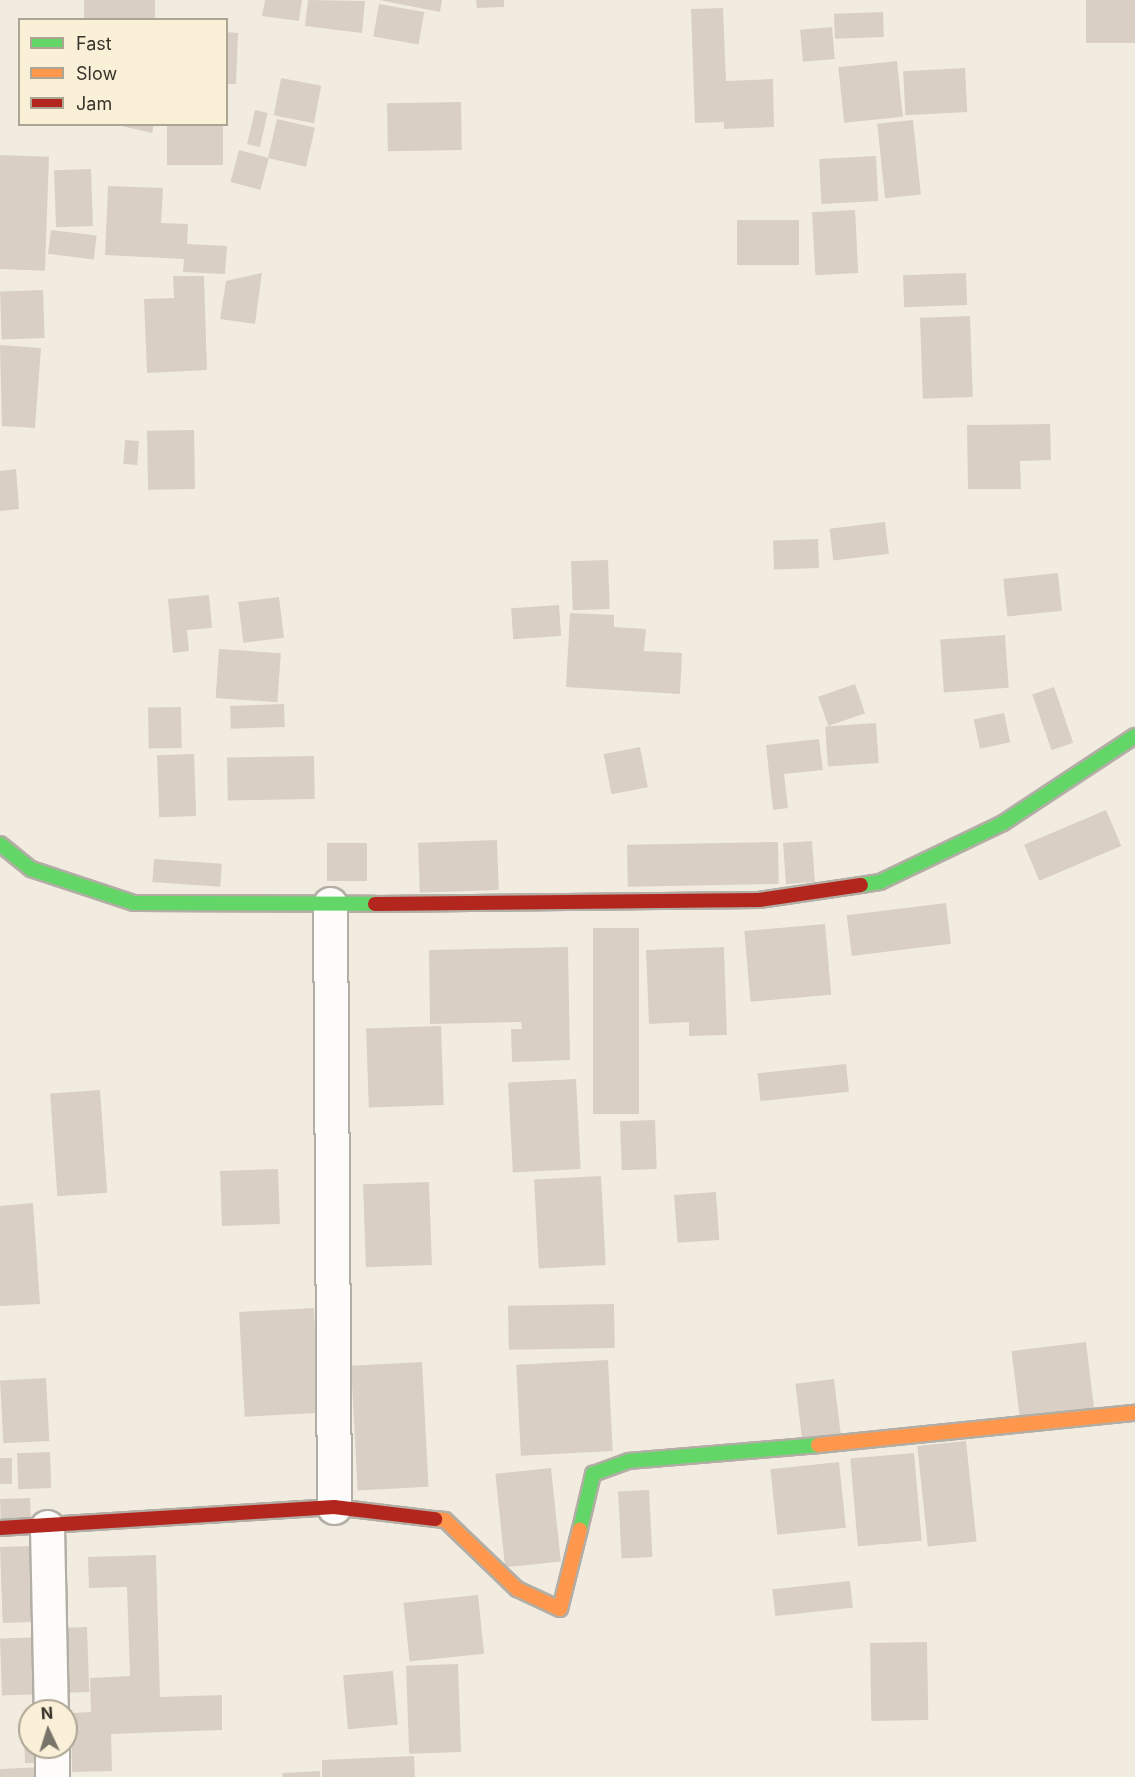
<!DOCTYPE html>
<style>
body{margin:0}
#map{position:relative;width:1135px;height:1777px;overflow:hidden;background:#f2ece0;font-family:Inter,sans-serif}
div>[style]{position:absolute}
.building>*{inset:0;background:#d9cfc5;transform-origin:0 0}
.roads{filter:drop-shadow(2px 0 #b2aea5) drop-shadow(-2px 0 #b2aea5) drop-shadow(0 2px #b2aea5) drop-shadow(0 -2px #b2aea5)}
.street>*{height:33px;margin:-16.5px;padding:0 16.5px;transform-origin:16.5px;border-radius:16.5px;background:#fdfcfa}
.fast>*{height:14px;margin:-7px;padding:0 7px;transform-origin:7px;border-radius:7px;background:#63d668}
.slow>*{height:14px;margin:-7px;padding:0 7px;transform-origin:7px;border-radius:7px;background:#ff974d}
.jam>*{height:14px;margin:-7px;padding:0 7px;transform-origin:7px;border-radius:7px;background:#b3261e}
span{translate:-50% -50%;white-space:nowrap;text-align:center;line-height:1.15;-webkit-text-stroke:4.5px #faf0d8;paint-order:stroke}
.legend{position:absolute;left:18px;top:18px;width:210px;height:108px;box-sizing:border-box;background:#faf0d8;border:2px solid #aca593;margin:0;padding:8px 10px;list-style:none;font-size:18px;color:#38342b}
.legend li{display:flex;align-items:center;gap:12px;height:30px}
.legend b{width:30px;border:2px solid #aca593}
.north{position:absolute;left:18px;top:1699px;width:60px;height:60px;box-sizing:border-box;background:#faf0d8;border:2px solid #aca593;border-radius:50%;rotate:356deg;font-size:16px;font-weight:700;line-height:24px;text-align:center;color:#38342b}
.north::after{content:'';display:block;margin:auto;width:21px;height:27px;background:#79746a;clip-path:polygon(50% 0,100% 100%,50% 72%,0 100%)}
</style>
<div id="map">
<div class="building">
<div style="left:84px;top:0;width:71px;height:20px"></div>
<div style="clip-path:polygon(265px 0,302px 0,299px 21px,262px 16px)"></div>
<div style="clip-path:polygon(308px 0,365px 1px,362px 33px,305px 26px)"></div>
<div style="clip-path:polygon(379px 0,442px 0,440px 12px)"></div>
<div style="clip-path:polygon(476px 0,504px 0,504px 7px,477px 8px)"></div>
<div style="left:1086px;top:0;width:49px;height:43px"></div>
<div style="left:379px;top:4px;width:46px;height:33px;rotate:10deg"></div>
<div style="clip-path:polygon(723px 8px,726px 81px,773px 79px,774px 127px,724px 129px,724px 122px,695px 123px,691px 9px)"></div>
<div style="left:883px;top:12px;width:25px;height:49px;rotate:88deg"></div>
<div style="left:832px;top:27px;width:32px;height:32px;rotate:85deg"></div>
<div style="clip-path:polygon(226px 32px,238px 33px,236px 84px,226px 84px)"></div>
<div style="left:897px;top:61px;width:56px;height:59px;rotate:84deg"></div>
<div style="left:965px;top:68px;width:44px;height:62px;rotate:87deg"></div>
<div style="left:281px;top:78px;width:41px;height:38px;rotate:11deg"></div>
<div style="left:461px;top:102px;width:48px;height:74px;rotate:89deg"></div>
<div style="left:255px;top:110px;width:13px;height:35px;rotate:13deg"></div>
<div style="left:277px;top:119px;width:39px;height:40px;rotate:13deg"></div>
<div style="left:913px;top:120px;width:75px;height:36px;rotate:84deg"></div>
<div style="clip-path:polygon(113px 124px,154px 124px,152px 133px)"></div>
<div style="left:167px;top:124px;width:56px;height:41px"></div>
<div style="left:239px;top:150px;width:31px;height:33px;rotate:15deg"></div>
<div style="left:0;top:155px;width:49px;height:114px;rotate:2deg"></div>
<div style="left:876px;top:156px;width:45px;height:57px;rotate:87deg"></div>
<div style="left:91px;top:169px;width:57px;height:37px;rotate:88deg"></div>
<div style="clip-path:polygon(108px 186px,163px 188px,161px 223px,188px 224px,187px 244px,227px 246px,225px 274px,183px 272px,184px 259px,105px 255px)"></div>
<div style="left:855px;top:210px;width:63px;height:43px;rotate:87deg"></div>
<div style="left:737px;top:220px;width:62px;height:45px"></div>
<div style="left:51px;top:230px;width:46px;height:24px;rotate:7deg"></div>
<div style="clip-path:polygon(262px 273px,255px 324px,220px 319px,226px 281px)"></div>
<div style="left:966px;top:273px;width:32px;height:63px;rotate:88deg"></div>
<div style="clip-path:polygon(173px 276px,204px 276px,207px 370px,147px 373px,144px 299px,174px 298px)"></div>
<div style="left:43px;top:290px;width:48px;height:43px;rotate:88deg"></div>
<div style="left:970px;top:316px;width:81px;height:50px;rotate:88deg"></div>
<div style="clip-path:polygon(0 345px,41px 348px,35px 428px,2px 426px)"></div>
<div style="clip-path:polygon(1050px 424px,1051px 460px,1020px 461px,1021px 489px,968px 489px,967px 425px)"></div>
<div style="left:194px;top:430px;width:59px;height:47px;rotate:89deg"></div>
<div style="left:125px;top:440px;width:14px;height:24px;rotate:4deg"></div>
<div style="clip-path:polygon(16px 469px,19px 509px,0 511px,0 471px)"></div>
<div style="left:885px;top:522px;width:32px;height:56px;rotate:83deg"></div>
<div style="left:818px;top:539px;width:29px;height:45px;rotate:88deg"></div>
<div style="left:608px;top:560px;width:49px;height:37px;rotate:88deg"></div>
<div style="left:1058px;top:573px;width:38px;height:55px;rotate:84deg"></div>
<div style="clip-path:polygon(209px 595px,212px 628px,187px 630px,189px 651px,173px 653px,168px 599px)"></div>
<div style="left:279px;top:597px;width:41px;height:41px;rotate:83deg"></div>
<div style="left:559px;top:605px;width:31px;height:48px;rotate:86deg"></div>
<div style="clip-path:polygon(570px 613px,614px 615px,614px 627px,646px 629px,644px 651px,682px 653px,680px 694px,566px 687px)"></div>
<div style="left:1005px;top:635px;width:53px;height:65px;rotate:86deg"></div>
<div style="left:219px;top:649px;width:62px;height:49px;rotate:4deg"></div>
<div style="left:855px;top:684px;width:31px;height:39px;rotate:71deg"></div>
<div style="left:1054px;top:687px;width:59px;height:23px;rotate:71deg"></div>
<div style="left:284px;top:704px;width:23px;height:54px;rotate:88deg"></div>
<div style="left:181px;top:707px;width:41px;height:33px;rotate:89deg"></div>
<div style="left:1004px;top:713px;width:30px;height:31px;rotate:78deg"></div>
<div style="left:876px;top:723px;width:40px;height:51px;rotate:86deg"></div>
<div style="clip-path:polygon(819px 739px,823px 770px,784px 774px,788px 808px,773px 810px,766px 745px)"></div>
<div style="left:640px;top:747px;width:41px;height:37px;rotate:79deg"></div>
<div style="left:194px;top:754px;width:62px;height:37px;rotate:88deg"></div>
<div style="left:314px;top:756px;width:43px;height:87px;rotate:89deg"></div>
<div style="left:1106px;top:810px;width:39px;height:89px;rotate:67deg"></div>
<div style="left:497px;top:840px;width:50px;height:79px;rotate:88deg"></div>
<div style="left:812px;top:841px;width:41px;height:29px;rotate:86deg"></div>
<div style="left:778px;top:842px;width:42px;height:151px;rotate:89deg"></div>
<div style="left:327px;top:843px;width:40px;height:38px"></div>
<div style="left:154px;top:859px;width:68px;height:23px;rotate:4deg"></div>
<div style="left:946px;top:903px;width:41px;height:100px;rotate:83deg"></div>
<div style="left:825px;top:924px;width:71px;height:81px;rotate:85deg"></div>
<div style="left:593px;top:928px;width:46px;height:186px"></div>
<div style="clip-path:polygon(568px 947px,570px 1060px,512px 1062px,511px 1029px,522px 1029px,521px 1022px,430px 1024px,429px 950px)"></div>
<div style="clip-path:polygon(724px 947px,727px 1035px,689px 1036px,689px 1022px,649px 1024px,646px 950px)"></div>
<div style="left:441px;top:1026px;width:79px;height:75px;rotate:88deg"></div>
<div style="left:846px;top:1064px;width:28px;height:89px;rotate:84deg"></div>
<div style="left:576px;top:1079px;width:90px;height:68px;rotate:87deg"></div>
<div style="left:100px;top:1090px;width:103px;height:50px;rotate:86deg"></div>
<div style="left:655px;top:1120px;width:49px;height:35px;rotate:88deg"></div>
<div style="left:278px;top:1169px;width:55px;height:58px;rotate:88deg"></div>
<div style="left:601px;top:1176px;width:89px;height:67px;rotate:87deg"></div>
<div style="left:429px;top:1182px;width:83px;height:66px;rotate:88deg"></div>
<div style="left:716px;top:1192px;width:48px;height:42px;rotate:86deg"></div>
<div style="clip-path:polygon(33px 1203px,40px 1304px,0 1306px,0 1206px)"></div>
<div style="left:614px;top:1304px;width:44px;height:106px;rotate:89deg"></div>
<div style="left:314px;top:1308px;width:105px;height:75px;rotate:87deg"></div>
<div style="left:1086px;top:1342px;width:70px;height:75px;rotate:83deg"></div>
<div style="left:608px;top:1360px;width:91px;height:92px;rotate:87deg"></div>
<div style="left:422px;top:1362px;width:125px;height:71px;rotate:87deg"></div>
<div style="left:46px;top:1378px;width:63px;height:46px;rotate:87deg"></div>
<div style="left:834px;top:1379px;width:63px;height:39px;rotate:83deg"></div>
<div style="left:966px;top:1441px;width:101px;height:49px;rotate:84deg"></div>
<div style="left:50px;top:1452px;width:36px;height:33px;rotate:88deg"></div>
<div style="left:914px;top:1453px;width:88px;height:64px;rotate:85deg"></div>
<div style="left:0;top:1458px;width:12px;height:26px"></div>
<div style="left:839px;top:1462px;width:66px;height:69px;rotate:84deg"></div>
<div style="left:551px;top:1468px;width:94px;height:56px;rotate:84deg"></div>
<div style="left:649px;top:1490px;width:67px;height:31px;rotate:87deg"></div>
<div style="left:30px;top:1498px;width:26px;height:30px;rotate:88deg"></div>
<div style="left:30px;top:1546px;width:76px;height:30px;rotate:88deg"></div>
<div style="clip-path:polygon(156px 1555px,160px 1697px,222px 1695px,222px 1730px,111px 1734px,112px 1771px,72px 1772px,71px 1713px,91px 1712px,90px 1678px,130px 1676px,127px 1587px,89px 1588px,88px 1557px)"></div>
<div style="left:850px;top:1581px;width:27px;height:78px;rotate:84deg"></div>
<div style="left:478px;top:1595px;width:59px;height:75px;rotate:84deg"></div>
<div style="left:87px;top:1627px;width:65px;height:22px;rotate:88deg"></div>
<div style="left:44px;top:1637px;width:57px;height:44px;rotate:88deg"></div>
<div style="left:927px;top:1642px;width:78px;height:57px;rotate:89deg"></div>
<div style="left:458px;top:1664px;width:88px;height:52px;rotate:88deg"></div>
<div style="left:393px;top:1671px;width:54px;height:50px;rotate:85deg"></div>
<div style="clip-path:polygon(24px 1735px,30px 1735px,30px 1747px,43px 1747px,44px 1763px,25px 1763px)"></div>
<div style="clip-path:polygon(414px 1756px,415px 1777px,322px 1777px,322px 1760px)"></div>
<div style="clip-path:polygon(43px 1767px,43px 1777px,0 1777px,0 1769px)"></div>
<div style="clip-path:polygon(320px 1771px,320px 1777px,283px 1777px,282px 1773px)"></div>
</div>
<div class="roads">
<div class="street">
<div style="left:330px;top:904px;width:603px;rotate:89.62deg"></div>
<div style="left:47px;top:1527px;width:184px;rotate:88.8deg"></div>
<div style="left:52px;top:1747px;width:30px;rotate:90deg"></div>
</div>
<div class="fast">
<div style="left:0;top:844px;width:40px;rotate:39deg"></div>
<div style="left:31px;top:869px;width:108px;rotate:18.3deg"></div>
<div style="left:134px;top:903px;width:241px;rotate:0.2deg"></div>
<div style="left:861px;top:885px;width:19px;rotate:-9deg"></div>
<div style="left:880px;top:882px;width:136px;rotate:-25.6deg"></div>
<div style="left:1003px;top:823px;width:158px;rotate:-33.4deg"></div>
<div style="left:580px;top:1529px;width:57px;rotate:-76.7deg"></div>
<div style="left:593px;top:1474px;width:38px;rotate:-20deg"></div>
<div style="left:629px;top:1461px;width:190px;rotate:-4.8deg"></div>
</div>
<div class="slow">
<div style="left:818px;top:1445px;width:319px;rotate:-5.8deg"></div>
<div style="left:435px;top:1519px;width:10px;rotate:6deg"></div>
<div style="left:445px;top:1520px;width:100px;rotate:43.8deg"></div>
<div style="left:517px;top:1589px;width:47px;rotate:24.9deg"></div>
<div style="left:560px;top:1609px;width:82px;rotate:-76deg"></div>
</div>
<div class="jam">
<div style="left:375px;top:904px;width:384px;rotate:-0.6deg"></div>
<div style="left:759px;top:900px;width:103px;rotate:-8.4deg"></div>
<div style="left:0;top:1528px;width:335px;rotate:-3.6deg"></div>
<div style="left:334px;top:1507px;width:102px;rotate:6.8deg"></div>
</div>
</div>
<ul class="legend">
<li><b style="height:8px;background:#63d668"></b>Fast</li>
<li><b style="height:8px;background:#ff974d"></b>Slow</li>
<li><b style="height:8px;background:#b3261e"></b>Jam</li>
</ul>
<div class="north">N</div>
</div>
